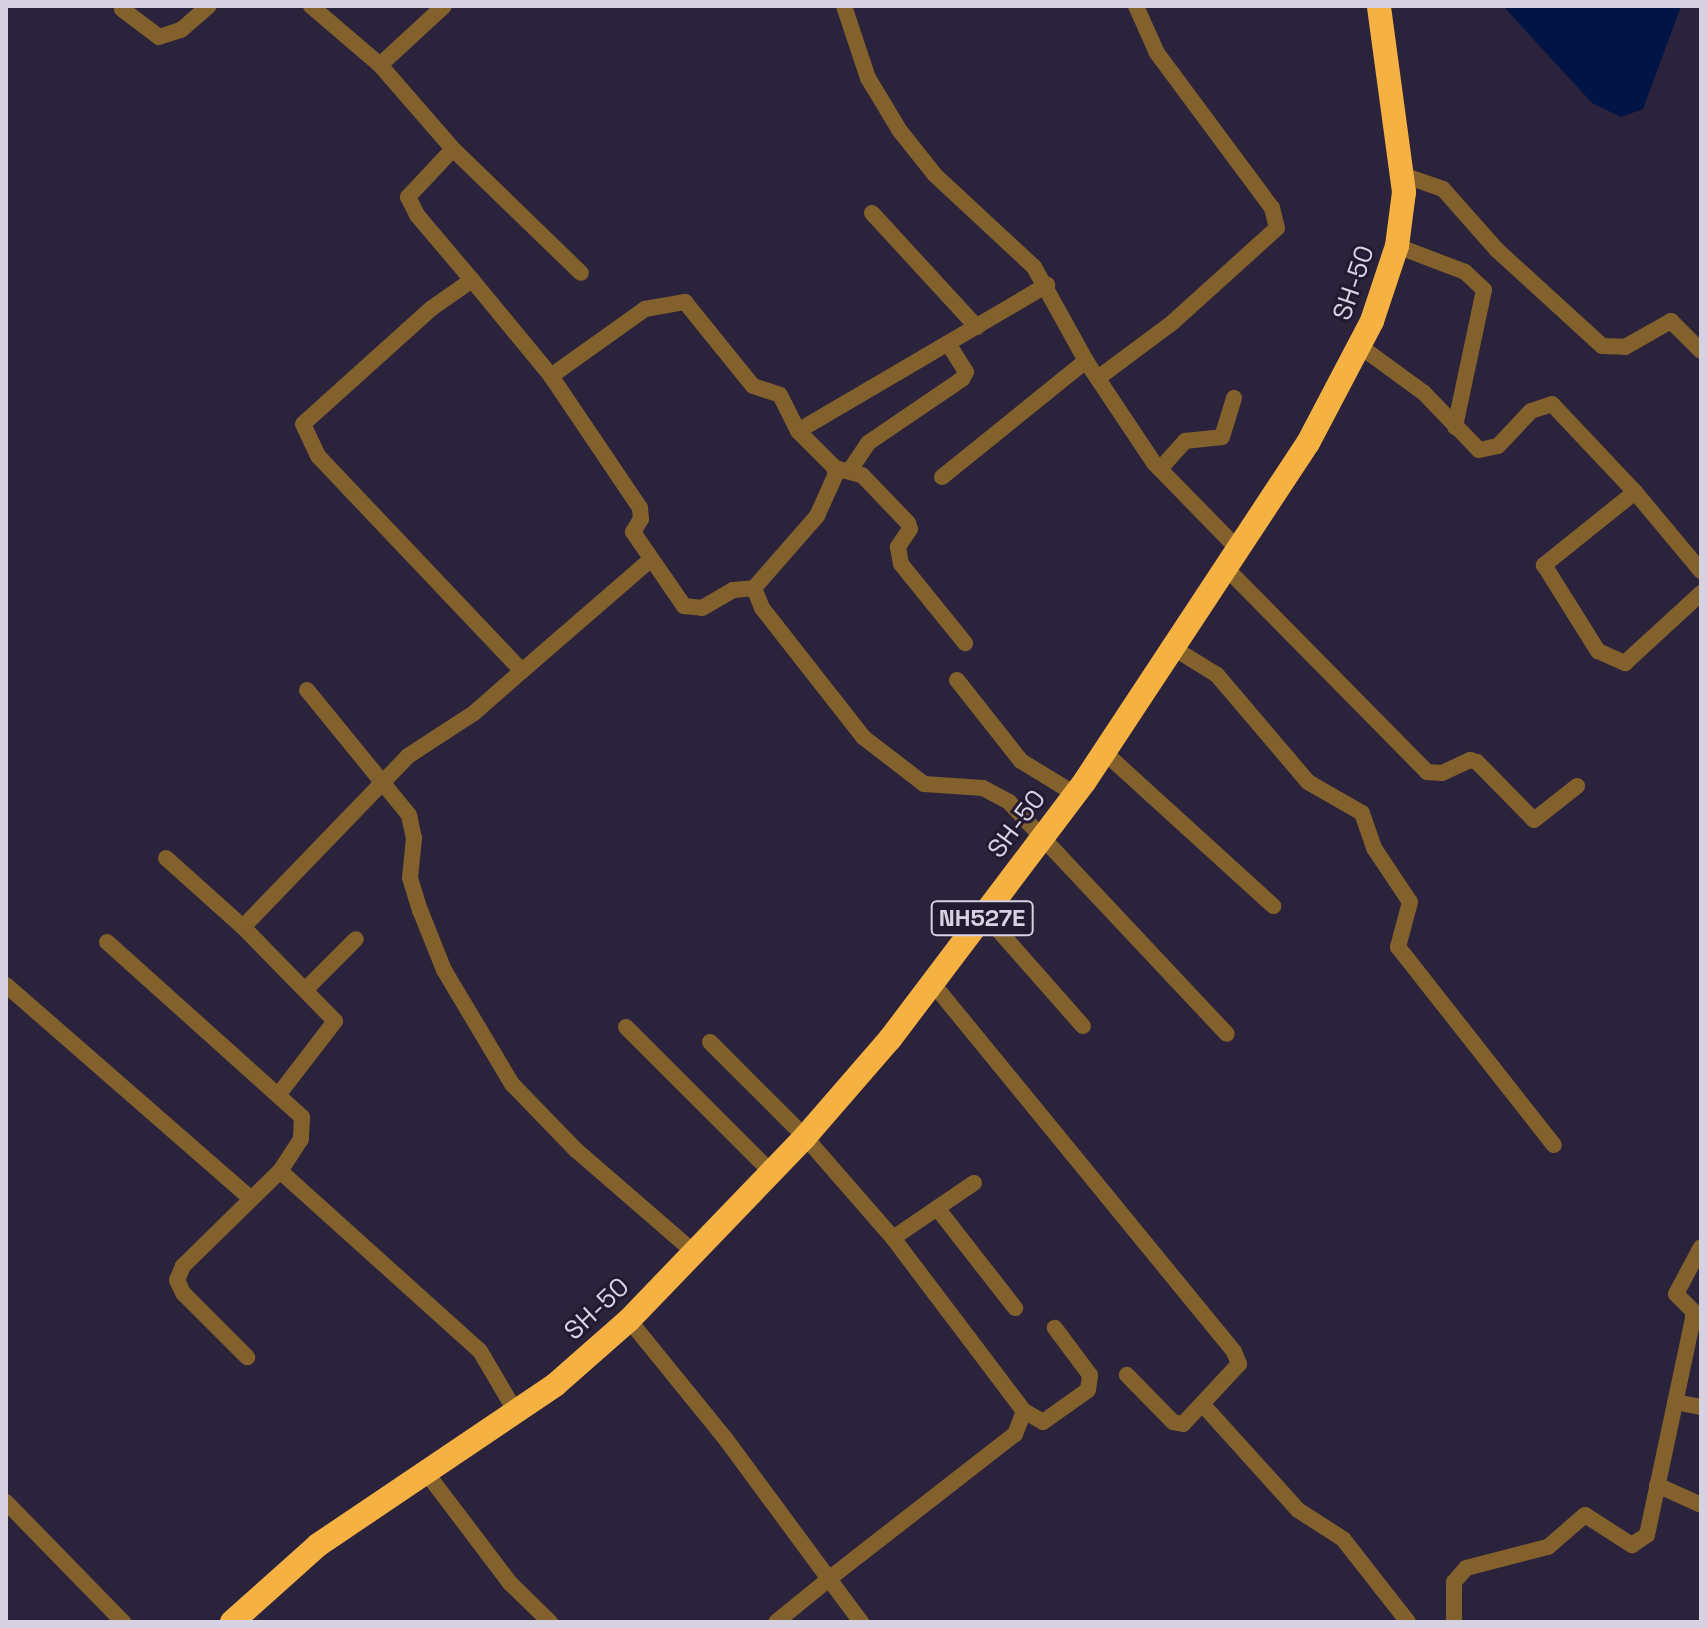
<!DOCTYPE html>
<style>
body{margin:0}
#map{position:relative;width:1707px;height:1628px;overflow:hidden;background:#2b233b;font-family:"Space Grotesk",sans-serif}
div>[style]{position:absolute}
.water>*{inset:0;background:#001446}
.street>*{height:16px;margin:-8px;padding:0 8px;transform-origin:8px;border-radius:8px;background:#83612d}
.highway>*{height:24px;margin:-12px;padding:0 12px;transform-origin:12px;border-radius:12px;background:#f6b143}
span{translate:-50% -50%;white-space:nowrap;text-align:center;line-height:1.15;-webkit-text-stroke:6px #221a31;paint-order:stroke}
.shield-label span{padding:2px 6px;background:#221a31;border:2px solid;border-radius:6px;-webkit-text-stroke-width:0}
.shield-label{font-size:24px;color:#d7d2e2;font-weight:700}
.street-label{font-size:26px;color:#d7d2e2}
.frame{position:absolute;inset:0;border:8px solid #d7d2e2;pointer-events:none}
</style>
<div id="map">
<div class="water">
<div style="clip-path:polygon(1503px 6px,1681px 6px,1643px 109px,1621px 117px,1592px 103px)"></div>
</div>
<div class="street">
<div style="left:126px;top:6px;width:5px;rotate:143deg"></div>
<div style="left:122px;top:9px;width:46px;rotate:37.1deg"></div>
<div style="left:159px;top:37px;width:23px;rotate:-18deg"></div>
<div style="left:181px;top:30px;width:37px;rotate:-41deg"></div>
<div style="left:311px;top:6px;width:91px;rotate:40.5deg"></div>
<div style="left:380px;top:65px;width:111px;rotate:49deg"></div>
<div style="left:453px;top:149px;width:66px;rotate:133.2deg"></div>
<div style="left:408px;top:197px;width:20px;rotate:63deg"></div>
<div style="left:417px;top:215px;width:85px;rotate:49.8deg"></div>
<div style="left:844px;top:6px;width:76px;rotate:71.6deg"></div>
<div style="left:868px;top:78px;width:62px;rotate:58.9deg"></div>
<div style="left:900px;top:131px;width:56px;rotate:51.5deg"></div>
<div style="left:935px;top:175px;width:135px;rotate:42.9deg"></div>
<div style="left:1034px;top:267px;width:107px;rotate:61deg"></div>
<div style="left:1086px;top:361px;width:123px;rotate:56.3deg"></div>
<div style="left:1154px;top:463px;width:119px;rotate:45.7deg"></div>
<div style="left:380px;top:65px;width:87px;rotate:-42.7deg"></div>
<div style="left:453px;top:149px;width:178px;rotate:44.1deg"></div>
<div style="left:1403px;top:175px;width:42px;rotate:19.3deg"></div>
<div style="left:1443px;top:189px;width:81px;rotate:48.5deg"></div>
<div style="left:1497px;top:250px;width:142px;rotate:42.4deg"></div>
<div style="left:1602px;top:346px;width:23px;rotate:2deg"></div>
<div style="left:1625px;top:347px;width:53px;rotate:-29.5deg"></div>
<div style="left:1671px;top:321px;width:42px;rotate:45deg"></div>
<div style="left:872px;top:213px;width:155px;rotate:47.4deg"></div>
<div style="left:1397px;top:246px;width:73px;rotate:20.9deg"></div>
<div style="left:1465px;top:272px;width:26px;rotate:43deg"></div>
<div style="left:1484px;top:290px;width:140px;rotate:102deg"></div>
<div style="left:1361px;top:347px;width:78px;rotate:36.1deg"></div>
<div style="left:1424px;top:393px;width:79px;rotate:46deg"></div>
<div style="left:1479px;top:450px;width:19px;rotate:-12deg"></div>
<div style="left:1498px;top:446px;width:48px;rotate:-46.7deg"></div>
<div style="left:1531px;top:411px;width:22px;rotate:-18deg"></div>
<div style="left:1552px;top:404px;width:121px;rotate:46.7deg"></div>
<div style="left:1635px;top:492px;width:117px;rotate:141.3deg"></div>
<div style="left:1544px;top:565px;width:102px;rotate:57.9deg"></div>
<div style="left:1598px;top:651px;width:30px;rotate:24deg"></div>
<div style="left:1625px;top:663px;width:103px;rotate:-42.6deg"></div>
<div style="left:551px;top:376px;width:115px;rotate:-35.5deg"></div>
<div style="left:645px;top:309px;width:41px;rotate:-9.9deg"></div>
<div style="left:685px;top:302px;width:108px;rotate:51deg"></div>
<div style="left:753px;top:386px;width:28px;rotate:18deg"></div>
<div style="left:780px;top:395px;width:40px;rotate:63.4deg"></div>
<div style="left:798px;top:431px;width:52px;rotate:45deg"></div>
<div style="left:835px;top:468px;width:8px;rotate:90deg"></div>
<div style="left:835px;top:476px;width:44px;rotate:114.2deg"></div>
<div style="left:817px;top:516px;width:96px;rotate:131.2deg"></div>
<div style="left:1098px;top:378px;width:94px;rotate:-36.7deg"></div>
<div style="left:1173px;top:322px;width:140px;rotate:-42.1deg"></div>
<div style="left:1277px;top:228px;width:21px;rotate:-104deg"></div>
<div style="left:1272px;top:208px;width:193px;rotate:-126.6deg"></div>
<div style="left:1157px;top:53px;width:51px;rotate:-114.1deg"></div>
<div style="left:798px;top:431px;width:289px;rotate:-30.4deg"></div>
<div style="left:835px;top:468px;width:28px;rotate:15deg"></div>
<div style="left:862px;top:475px;width:66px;rotate:46.2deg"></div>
<div style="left:908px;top:523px;width:6px;rotate:72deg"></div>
<div style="left:910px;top:529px;width:22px;rotate:124deg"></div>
<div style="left:898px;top:547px;width:17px;rotate:80deg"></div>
<div style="left:901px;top:564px;width:102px;rotate:51deg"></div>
<div style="left:1160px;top:469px;width:38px;rotate:-48deg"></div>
<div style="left:1185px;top:441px;width:37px;rotate:-6deg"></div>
<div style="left:1222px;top:437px;width:41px;rotate:-72.9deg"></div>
<div style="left:850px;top:470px;width:32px;rotate:-56deg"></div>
<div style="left:868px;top:443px;width:114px;rotate:-34.2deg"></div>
<div style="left:962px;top:379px;width:8px;rotate:-60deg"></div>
<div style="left:966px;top:372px;width:34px;rotate:-122deg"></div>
<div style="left:942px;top:477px;width:185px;rotate:-38.9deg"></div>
<div style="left:1635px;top:492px;width:103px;rotate:50.1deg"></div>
<div style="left:649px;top:561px;width:168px;rotate:139.1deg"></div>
<div style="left:522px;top:671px;width:296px;rotate:-133.5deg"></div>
<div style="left:318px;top:456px;width:35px;rotate:-115deg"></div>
<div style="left:303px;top:424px;width:173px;rotate:-42deg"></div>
<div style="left:432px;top:308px;width:49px;rotate:-35deg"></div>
<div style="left:472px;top:280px;width:124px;rotate:50.5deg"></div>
<div style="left:551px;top:376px;width:159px;rotate:56deg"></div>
<div style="left:640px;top:508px;width:11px;rotate:85deg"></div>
<div style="left:641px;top:519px;width:15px;rotate:122deg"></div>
<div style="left:633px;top:532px;width:90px;rotate:55.4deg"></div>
<div style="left:684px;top:606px;width:18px;rotate:6deg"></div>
<div style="left:702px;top:608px;width:36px;rotate:-30deg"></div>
<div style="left:733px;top:590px;width:21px;rotate:-5deg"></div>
<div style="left:754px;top:588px;width:22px;rotate:68deg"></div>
<div style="left:762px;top:608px;width:164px;rotate:51.9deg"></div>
<div style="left:863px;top:737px;width:77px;rotate:37.6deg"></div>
<div style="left:924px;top:784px;width:59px;rotate:3.9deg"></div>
<div style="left:983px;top:788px;width:30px;rotate:28deg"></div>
<div style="left:1009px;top:802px;width:318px;rotate:46.8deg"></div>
<div style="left:1225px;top:567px;width:288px;rotate:45.4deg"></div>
<div style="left:1427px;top:772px;width:15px;rotate:4deg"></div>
<div style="left:1442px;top:773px;width:31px;rotate:-25deg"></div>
<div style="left:1470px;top:760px;width:7px;rotate:16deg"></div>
<div style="left:1477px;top:762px;width:81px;rotate:45.5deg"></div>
<div style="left:1534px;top:820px;width:55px;rotate:-38.3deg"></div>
<div style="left:1175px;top:649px;width:49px;rotate:31.8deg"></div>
<div style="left:1217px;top:675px;width:140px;rotate:49.6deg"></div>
<div style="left:1308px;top:782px;width:62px;rotate:29.9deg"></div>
<div style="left:1362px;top:813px;width:37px;rotate:71deg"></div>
<div style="left:1374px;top:848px;width:65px;rotate:56.3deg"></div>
<div style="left:1410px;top:902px;width:47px;rotate:104.9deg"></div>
<div style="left:1398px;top:947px;width:252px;rotate:51.8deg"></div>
<div style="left:957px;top:680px;width:103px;rotate:51.7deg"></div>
<div style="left:1021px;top:761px;width:63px;rotate:31.4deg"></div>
<div style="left:307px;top:690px;width:161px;rotate:50.8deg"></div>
<div style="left:409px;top:815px;width:24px;rotate:78deg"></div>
<div style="left:414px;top:838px;width:40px;rotate:95.7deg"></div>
<div style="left:410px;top:878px;width:34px;rotate:73deg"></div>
<div style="left:420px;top:910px;width:65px;rotate:68.2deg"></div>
<div style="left:444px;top:970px;width:133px;rotate:59.2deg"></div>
<div style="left:512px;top:1084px;width:92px;rotate:45.9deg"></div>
<div style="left:576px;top:1150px;width:157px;rotate:40.9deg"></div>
<div style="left:1104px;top:752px;width:229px;rotate:42.3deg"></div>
<div style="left:166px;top:858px;width:103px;rotate:41.9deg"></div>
<div style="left:985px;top:915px;width:148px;rotate:48.6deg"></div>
<div style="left:107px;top:942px;width:262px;rotate:41.9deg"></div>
<div style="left:302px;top:1117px;width:22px;rotate:93deg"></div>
<div style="left:301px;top:1139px;width:38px;rotate:123deg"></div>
<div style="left:280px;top:1171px;width:136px;rotate:135.6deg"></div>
<div style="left:183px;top:1266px;width:15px;rotate:113deg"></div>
<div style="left:177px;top:1280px;width:14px;rotate:65deg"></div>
<div style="left:183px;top:1293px;width:91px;rotate:45deg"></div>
<div style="left:6px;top:985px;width:325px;rotate:41.1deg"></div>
<div style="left:934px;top:985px;width:474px;rotate:50.7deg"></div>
<div style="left:1234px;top:1352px;width:13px;rotate:67deg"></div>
<div style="left:1239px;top:1364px;width:82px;rotate:133deg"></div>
<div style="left:1183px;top:1424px;width:10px;rotate:-169deg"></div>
<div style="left:1173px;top:1422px;width:66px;rotate:-134.4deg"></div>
<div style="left:307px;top:988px;width:69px;rotate:-45deg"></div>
<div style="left:626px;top:1027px;width:205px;rotate:45deg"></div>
<div style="left:710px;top:1042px;width:134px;rotate:45deg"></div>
<div style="left:805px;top:1137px;width:134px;rotate:48.9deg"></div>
<div style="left:893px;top:1238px;width:217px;rotate:52.9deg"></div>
<div style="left:1024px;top:1411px;width:25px;rotate:111deg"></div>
<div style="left:1015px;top:1434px;width:236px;rotate:142.1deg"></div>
<div style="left:829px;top:1579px;width:54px;rotate:53.3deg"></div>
<div style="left:279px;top:1094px;width:92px;rotate:-52.5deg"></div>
<div style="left:335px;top:1021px;width:132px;rotate:-134.4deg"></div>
<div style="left:243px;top:927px;width:238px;rotate:-46deg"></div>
<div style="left:408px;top:756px;width:79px;rotate:-33.1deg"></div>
<div style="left:474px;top:713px;width:64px;rotate:-41.2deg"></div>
<div style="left:280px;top:1171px;width:269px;rotate:42deg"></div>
<div style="left:480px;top:1351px;width:67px;rotate:59.6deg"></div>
<div style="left:937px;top:1208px;width:127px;rotate:52deg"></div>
<div style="left:893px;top:1238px;width:98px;rotate:-34.2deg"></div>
<div style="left:629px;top:1320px;width:152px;rotate:50.9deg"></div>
<div style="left:725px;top:1438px;width:175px;rotate:53.6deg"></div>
<div style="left:829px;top:1579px;width:68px;rotate:140.9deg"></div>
<div style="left:1675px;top:1402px;width:26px;rotate:11deg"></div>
<div style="left:1204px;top:1406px;width:140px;rotate:47.9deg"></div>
<div style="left:1298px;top:1510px;width:54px;rotate:32.8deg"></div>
<div style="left:1343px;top:1539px;width:105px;rotate:51.9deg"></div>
<div style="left:1024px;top:1411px;width:22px;rotate:30deg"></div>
<div style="left:1043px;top:1422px;width:55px;rotate:-35.4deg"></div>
<div style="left:1088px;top:1390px;width:15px;rotate:-82deg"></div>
<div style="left:1090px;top:1375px;width:59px;rotate:-126.7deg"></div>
<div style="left:425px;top:1471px;width:141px;rotate:52.8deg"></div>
<div style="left:510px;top:1583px;width:56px;rotate:44.3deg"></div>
<div style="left:1657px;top:1485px;width:48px;rotate:24.4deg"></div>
<div style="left:6px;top:1502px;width:168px;rotate:45.7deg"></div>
<div style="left:1454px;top:1622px;width:40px;rotate:-90deg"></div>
<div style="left:1454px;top:1582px;width:18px;rotate:-49deg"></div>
<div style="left:1466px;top:1568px;width:85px;rotate:-14.4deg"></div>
<div style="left:1548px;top:1547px;width:49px;rotate:-40.9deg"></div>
<div style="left:1585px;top:1515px;width:56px;rotate:32.6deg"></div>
<div style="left:1632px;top:1545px;width:18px;rotate:-34deg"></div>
<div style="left:1647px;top:1535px;width:222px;rotate:-78deg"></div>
<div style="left:1693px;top:1318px;width:7px;rotate:-90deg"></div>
<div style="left:1693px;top:1311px;width:24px;rotate:-135deg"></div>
<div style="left:1676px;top:1294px;width:53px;rotate:-62deg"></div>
</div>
<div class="highway">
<div style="left:232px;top:1622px;width:115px;rotate:-41.8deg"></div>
<div style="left:318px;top:1545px;width:286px;rotate:-34deg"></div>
<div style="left:555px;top:1385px;width:98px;rotate:-41.3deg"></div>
<div style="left:629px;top:1320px;width:254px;rotate:-46.1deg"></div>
<div style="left:805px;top:1137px;width:130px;rotate:-49.1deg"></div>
<div style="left:890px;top:1039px;width:323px;rotate:-52.9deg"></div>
<div style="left:1085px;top:781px;width:405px;rotate:-56.6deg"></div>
<div style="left:1308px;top:443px;width:138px;rotate:-62.3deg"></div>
<div style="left:1372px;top:321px;width:79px;rotate:-71.6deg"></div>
<div style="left:1397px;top:246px;width:54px;rotate:-82.6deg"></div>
<div style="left:1404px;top:192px;width:188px;rotate:-97.7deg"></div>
</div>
<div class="shield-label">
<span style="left:982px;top:918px">NH527E</span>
</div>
<div class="street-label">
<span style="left:1354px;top:283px;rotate:-71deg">SH-50</span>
<span style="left:1017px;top:824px;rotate:-53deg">SH-50</span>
<span style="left:597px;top:1309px;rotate:-43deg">SH-50</span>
</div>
<div class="frame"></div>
</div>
